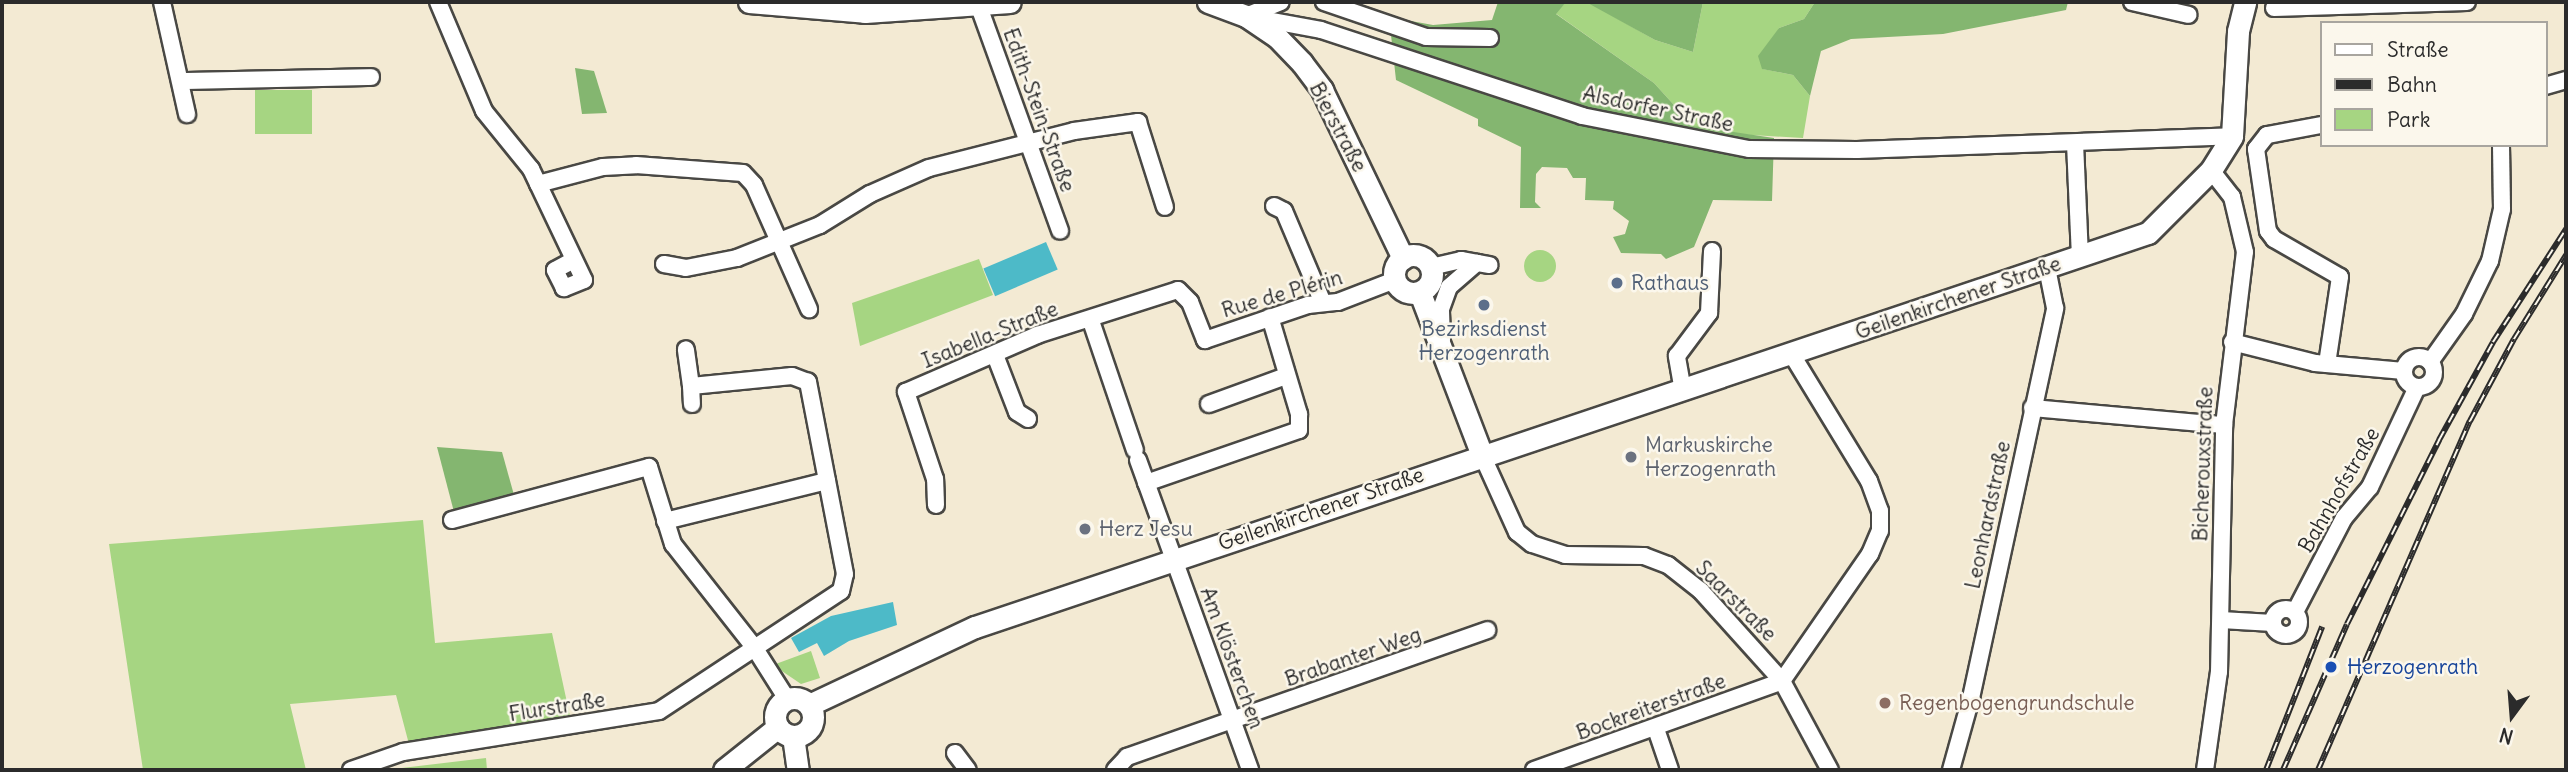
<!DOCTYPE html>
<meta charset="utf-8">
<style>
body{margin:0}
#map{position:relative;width:2568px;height:772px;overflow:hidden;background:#f3ead3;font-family:Delius,sans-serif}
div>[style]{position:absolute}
.green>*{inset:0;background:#a6d582;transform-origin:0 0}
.round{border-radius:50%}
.forest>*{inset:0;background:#84b670}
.water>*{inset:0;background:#4dbac8;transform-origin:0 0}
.roads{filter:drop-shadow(2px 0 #494844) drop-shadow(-2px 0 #494844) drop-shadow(0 2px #494844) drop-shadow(0 -2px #494844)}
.minor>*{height:16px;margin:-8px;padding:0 8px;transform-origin:8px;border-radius:8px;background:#fff}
.minor>.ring{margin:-8px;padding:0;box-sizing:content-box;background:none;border:16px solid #fff;border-radius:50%}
.major>*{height:21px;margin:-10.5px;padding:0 10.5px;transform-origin:10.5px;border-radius:10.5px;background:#fff}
.major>.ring{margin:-10.5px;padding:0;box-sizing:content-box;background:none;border:21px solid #fff;border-radius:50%}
.rail>*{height:6px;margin-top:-3px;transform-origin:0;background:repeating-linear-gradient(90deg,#fbf7ec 0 10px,#2b2b2b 0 20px);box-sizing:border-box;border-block:2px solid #2b2b2b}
.dots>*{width:19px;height:19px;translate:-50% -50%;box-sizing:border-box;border:4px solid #fbf7ec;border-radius:50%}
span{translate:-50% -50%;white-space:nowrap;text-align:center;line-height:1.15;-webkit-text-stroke:5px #fbf7ec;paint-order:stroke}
.street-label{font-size:21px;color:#2b2b2b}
.service-label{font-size:21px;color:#4e5e75}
.left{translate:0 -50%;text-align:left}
.worship-label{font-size:21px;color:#5b616d}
.transit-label{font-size:21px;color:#164399}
.education-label{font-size:21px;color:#785e54}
.frame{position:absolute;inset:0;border:4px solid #2b2b2b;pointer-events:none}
.legend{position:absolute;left:2320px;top:21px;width:228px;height:126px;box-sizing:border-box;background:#fbf7ec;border:2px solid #a8a59f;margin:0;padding:9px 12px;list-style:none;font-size:21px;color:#2b2b2b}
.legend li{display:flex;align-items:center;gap:14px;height:35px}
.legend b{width:35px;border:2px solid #a8a59f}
.north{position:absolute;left:2477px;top:681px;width:70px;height:70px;-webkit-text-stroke:5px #fbf7ec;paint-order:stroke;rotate:196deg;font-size:19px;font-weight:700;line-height:28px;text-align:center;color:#2b2b2b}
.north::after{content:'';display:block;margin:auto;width:24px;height:32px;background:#2b2b2b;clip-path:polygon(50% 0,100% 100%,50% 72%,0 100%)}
</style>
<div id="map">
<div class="green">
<div style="clip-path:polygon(1566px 2px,1590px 3px,1655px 40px,1693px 52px,1703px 2px,1815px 2px,1804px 19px,1779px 28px,1763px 69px,1793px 75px,1810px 96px,1803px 138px,1719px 133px,1693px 126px,1654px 83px,1555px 13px)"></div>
<div style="left:255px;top:90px;width:57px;height:44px"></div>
<div class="round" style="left:1524px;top:250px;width:32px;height:32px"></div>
<div style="clip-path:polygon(979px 259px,993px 295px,860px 346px,852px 303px)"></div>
<div style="clip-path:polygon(423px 520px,435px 643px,552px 633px,571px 721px,410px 748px,396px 695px,290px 704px,306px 770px,143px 770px,109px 544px)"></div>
<div style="clip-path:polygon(811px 651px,820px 678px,801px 684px,773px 665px)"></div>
<div style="clip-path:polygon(486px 758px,487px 770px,385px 770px)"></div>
</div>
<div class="forest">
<div style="clip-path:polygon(1498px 2px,1566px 2px,1556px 14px,1654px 83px,1693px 126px,1774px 138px,1772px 201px,1713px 200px,1694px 247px,1666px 259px,1661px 254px,1621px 253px,1613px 237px,1625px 234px,1629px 221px,1613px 209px,1614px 201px,1585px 200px,1586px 178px,1573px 178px,1567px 168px,1542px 167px,1536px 174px,1535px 202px,1541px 208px,1520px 208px,1521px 147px,1478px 126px,1478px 119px,1396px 80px,1389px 17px,1433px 25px,1492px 20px)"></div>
<div style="clip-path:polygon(1586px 2px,1703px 2px,1693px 52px,1655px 40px)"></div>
<div style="clip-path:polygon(1815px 2px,2068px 2px,2066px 10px,1943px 34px,1851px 39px,1821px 51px,1810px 96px,1793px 75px,1762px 69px,1758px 56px,1779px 28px,1804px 19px)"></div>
<div style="clip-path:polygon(575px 68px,594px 71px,607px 113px,582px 114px)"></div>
<div style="clip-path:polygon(437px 447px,502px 452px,514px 495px,454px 512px)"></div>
</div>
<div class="water">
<div style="left:1046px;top:242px;width:30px;height:68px;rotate:67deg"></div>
<div style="clip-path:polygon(893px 602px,897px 625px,849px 641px,824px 656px,817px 643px,799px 652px,791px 638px,831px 616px)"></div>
</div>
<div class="roads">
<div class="minor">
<div style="left:162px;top:2px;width:115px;rotate:77.4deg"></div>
<div style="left:438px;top:2px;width:118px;rotate:67.1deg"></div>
<div style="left:484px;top:111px;width:75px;rotate:51deg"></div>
<div style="left:531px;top:169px;width:123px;rotate:64.5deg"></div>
<div style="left:584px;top:280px;width:22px;rotate:158deg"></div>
<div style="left:564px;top:288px;width:20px;rotate:-117deg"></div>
<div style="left:555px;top:270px;width:21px;rotate:-28deg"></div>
<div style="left:1324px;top:2px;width:108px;rotate:18.9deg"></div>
<div style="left:1426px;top:37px;width:64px;rotate:0.9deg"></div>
<div style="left:2132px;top:2px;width:58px;rotate:12.8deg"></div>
<div style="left:978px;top:4px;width:241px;rotate:70.1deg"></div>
<div style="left:2274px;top:8px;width:193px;rotate:-1.8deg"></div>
<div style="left:1251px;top:14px;width:32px;rotate:-22deg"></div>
<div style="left:1251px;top:17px;width:71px;rotate:10.5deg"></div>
<div style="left:1321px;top:30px;width:275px;rotate:18.2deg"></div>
<div style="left:1582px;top:116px;width:170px;rotate:11.2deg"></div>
<div style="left:1749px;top:149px;width:108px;rotate:0.5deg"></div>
<div style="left:1857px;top:150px;width:375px;rotate:-2.1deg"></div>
<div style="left:182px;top:81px;width:189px;rotate:-1.2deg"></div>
<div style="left:2545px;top:86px;width:22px;rotate:-16deg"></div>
<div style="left:2321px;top:125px;width:55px;rotate:169.5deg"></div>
<div style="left:2267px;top:135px;width:18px;rotate:128deg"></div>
<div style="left:2256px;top:149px;width:83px;rotate:81.7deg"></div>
<div style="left:2268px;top:231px;width:10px;rotate:53deg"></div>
<div style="left:2274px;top:239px;width:76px;rotate:29.9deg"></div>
<div style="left:2340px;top:277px;width:88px;rotate:98.5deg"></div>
<div style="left:2075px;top:143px;width:114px;rotate:87.5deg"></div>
<div style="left:538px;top:184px;width:67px;rotate:-14.7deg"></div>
<div style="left:603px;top:167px;width:33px;rotate:-3deg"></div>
<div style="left:636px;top:165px;width:107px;rotate:4.3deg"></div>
<div style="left:743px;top:173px;width:16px;rotate:47deg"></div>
<div style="left:754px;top:185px;width:136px;rotate:66.1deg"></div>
<div style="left:1274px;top:206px;width:11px;rotate:27deg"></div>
<div style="left:1284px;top:211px;width:100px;rotate:67deg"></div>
<div style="left:664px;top:264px;width:22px;rotate:10deg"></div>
<div style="left:686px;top:268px;width:52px;rotate:-11.1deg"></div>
<div style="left:737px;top:258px;width:89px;rotate:-21.7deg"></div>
<div style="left:820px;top:225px;width:59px;rotate:-31.8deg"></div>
<div style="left:870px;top:194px;width:64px;rotate:-23.8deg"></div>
<div style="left:929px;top:168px;width:150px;rotate:-14.3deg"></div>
<div style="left:1074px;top:131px;width:65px;rotate:-8deg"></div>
<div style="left:1138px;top:122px;width:89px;rotate:72.4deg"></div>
<div style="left:1431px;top:267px;width:31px;rotate:-13deg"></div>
<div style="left:1461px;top:260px;width:29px;rotate:10deg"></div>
<div style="left:1091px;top:321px;width:136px;rotate:71.2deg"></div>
<div style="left:1442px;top:340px;width:31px;rotate:-92deg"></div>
<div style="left:1441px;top:309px;width:23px;rotate:-70deg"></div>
<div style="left:1449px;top:287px;width:37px;rotate:-41deg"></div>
<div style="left:2232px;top:342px;width:86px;rotate:14.2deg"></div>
<div style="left:2315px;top:363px;width:89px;rotate:5.1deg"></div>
<div style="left:995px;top:355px;width:61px;rotate:68.9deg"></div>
<div style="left:1017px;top:412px;width:13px;rotate:32deg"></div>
<div class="ring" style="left:2404px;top:357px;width:14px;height:14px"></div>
<div style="left:2430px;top:362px;width:59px;rotate:-54.7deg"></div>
<div style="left:2464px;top:314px;width:59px;rotate:-63.9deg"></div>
<div style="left:2490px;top:261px;width:53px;rotate:-77deg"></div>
<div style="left:2502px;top:209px;width:64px;rotate:-90.9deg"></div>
<div style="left:691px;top:386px;width:18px;rotate:87deg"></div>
<div style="left:1683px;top:391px;width:36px;rotate:-100deg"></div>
<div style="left:1677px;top:356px;width:54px;rotate:-53.3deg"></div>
<div style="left:1709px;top:313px;width:62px;rotate:-87.2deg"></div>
<div style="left:1209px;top:404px;width:82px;rotate:-20deg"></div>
<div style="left:2032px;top:408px;width:193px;rotate:5.1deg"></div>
<div style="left:1482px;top:455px;width:85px;rotate:65.6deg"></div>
<div style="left:1517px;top:532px;width:19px;rotate:39deg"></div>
<div style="left:1532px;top:544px;width:35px;rotate:18deg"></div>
<div style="left:1565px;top:555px;width:79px;rotate:0.7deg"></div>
<div style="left:1644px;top:556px;width:26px;rotate:21deg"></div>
<div style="left:1668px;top:565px;width:42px;rotate:38.2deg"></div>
<div style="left:1701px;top:591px;width:121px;rotate:48deg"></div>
<div style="left:1782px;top:681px;width:101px;rotate:61.7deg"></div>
<div style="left:1138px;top:460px;width:330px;rotate:70.1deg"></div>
<div style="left:1146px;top:483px;width:162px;rotate:-19.1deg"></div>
<div style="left:1299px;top:430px;width:16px;rotate:-90deg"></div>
<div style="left:1299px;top:414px;width:101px;rotate:-106.6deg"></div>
<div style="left:936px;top:505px;width:26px;rotate:-92deg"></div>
<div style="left:935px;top:479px;width:92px;rotate:-108.4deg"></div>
<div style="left:906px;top:392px;width:143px;rotate:-23.5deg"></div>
<div style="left:1037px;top:335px;width:148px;rotate:-17.7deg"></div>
<div style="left:1178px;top:290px;width:17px;rotate:45deg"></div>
<div style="left:1190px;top:302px;width:41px;rotate:68.5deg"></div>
<div style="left:1205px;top:340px;width:109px;rotate:-18.8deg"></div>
<div style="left:1308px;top:305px;width:30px;rotate:-6deg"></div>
<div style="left:1338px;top:302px;width:61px;rotate:-21.1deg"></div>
<div style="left:452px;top:520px;width:204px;rotate:-15.1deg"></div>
<div style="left:649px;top:467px;width:81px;rotate:72.7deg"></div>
<div style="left:673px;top:544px;width:131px;rotate:51.8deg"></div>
<div style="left:754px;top:647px;width:62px;rotate:57.6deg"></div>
<div style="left:665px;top:521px;width:167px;rotate:-13.9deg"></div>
<div class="ring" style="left:2273px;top:609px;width:10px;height:10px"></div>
<div style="left:2295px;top:612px;width:106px;rotate:-62.5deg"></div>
<div style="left:2344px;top:518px;width:40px;rotate:-50deg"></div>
<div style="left:2370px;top:487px;width:110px;rotate:-64.8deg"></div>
<div style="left:2221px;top:620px;width:52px;rotate:3.3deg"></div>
<div style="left:1656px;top:729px;width:43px;rotate:71.1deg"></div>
<div style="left:955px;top:753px;width:21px;rotate:53deg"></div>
<div style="left:351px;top:770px;width:55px;rotate:-19.1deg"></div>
<div style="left:403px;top:752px;width:259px;rotate:-9.1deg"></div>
<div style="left:659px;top:711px;width:218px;rotate:-33.4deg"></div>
<div style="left:841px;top:591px;width:17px;rotate:-77deg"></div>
<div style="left:845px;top:574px;width:196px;rotate:-100.9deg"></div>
<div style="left:808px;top:382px;width:17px;rotate:-159deg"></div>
<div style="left:792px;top:376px;width:101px;rotate:174.3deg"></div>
<div style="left:691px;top:386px;width:37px;rotate:-98deg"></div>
<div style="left:1115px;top:770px;width:18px;rotate:-47deg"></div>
<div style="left:1127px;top:757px;width:382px;rotate:-19.4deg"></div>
<div style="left:1534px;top:770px;width:263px;rotate:-19.7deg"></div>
<div style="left:1782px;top:681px;width:155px;rotate:-55.3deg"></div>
<div style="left:1870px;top:554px;width:25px;rotate:-67deg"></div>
<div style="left:1880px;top:531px;width:20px;rotate:-90deg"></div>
<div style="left:1880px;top:511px;width:32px;rotate:-110deg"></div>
<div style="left:1869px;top:481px;width:148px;rotate:-121.4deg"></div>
<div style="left:1951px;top:770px;width:75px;rotate:-74.5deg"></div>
<div style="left:1971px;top:698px;width:399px;rotate:-77.8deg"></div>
<div style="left:2055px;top:308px;width:41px;rotate:-101.3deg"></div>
<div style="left:2205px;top:770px;width:99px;rotate:-81.9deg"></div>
<div style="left:2219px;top:672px;width:247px;rotate:-88.8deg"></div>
<div style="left:2224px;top:425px;width:174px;rotate:-83.1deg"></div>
<div style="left:2245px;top:252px;width:57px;rotate:-103.3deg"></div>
<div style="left:2232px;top:197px;width:34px;rotate:-128deg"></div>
</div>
<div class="major">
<div style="left:749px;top:2px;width:116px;rotate:4.9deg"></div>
<div style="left:865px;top:12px;width:145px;rotate:-3.9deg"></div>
<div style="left:1208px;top:2px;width:40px;rotate:20.2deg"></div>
<div style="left:1246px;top:16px;width:37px;rotate:34deg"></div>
<div style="left:1277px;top:37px;width:36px;rotate:46deg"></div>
<div style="left:1302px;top:63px;width:34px;rotate:53deg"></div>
<div style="left:1322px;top:90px;width:187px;rotate:64.3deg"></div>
<div class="ring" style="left:1394px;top:255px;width:17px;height:17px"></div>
<div style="left:1420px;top:293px;width:173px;rotate:69.1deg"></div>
<div class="ring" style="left:775px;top:698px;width:17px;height:17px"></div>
<div style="left:809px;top:705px;width:183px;rotate:-25.2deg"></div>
<div style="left:975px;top:627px;width:1237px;rotate:-18.57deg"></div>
<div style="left:2148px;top:233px;width:89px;rotate:-45deg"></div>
<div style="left:2211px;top:170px;width:40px;rotate:-58deg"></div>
<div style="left:2232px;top:136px;width:105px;rotate:-86.7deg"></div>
<div style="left:2238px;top:31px;width:30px;rotate:-76deg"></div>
<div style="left:793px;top:736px;width:34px;rotate:82deg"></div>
<div style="left:724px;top:770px;width:69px;rotate:-38.5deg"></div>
</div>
</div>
<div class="rail">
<div style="left:2266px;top:770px;width:154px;rotate:-68.6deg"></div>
<div style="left:2283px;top:770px;width:159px;rotate:-66.3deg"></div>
<div style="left:2347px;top:624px;width:206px;rotate:-63.4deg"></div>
<div style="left:2439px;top:440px;width:112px;rotate:-61.1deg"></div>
<div style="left:2493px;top:342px;width:135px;rotate:-57.1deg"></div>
<div style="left:2318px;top:770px;width:381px;rotate:-66.5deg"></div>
<div style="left:2470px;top:421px;width:93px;rotate:-61.8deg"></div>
<div style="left:2514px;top:339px;width:99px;rotate:-58.2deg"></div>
</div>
<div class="dots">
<div style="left:1617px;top:283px;background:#5c6f8a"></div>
<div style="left:1484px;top:305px;background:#5c6f8a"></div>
<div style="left:1631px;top:457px;background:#6b7280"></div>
<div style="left:1085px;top:529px;background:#6b7280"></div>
<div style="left:2331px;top:667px;background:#1a4fb4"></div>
<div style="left:1885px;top:703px;background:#8d6e63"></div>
</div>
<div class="street-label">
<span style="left:1658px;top:109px;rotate:12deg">Alsdorfer Straße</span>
<span style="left:1039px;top:110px;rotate:70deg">Edith-Stein-Straße</span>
<span style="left:1338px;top:127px;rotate:62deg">Bierstraße</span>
<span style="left:1282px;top:294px;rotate:-16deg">Rue de Plérin</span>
<span style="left:1958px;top:298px;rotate:-19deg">Geilenkirchener Straße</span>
<span style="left:990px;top:335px;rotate:-22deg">Isabella-Straße</span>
<span style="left:2203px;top:464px;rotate:-88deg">Bicherouxstraße</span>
<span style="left:2339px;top:490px;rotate:-60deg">Bahnhofstraße</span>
<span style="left:1321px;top:509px;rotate:-19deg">Geilenkirchener Straße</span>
<span style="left:1988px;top:515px;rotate:-78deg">Leonhardstraße</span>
<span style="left:1736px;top:601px;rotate:45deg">Saarstraße</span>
<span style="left:1353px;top:657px;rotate:-19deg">Brabanter Weg</span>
<span style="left:1232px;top:658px;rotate:70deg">Am Klösterchen</span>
<span style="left:557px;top:707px;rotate:-9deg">Flurstraße</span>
<span style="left:1651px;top:707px;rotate:-20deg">Bockreiterstraße</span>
</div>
<div class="service-label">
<span class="left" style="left:1631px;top:283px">Rathaus</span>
<span style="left:1484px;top:341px">Bezirksdienst<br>Herzogenrath</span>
</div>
<div class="worship-label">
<span class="left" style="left:1645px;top:457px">Markuskirche<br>Herzogenrath</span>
<span class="left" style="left:1099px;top:529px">Herz Jesu</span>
</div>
<div class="transit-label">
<span class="left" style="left:2347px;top:667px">Herzogenrath</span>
</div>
<div class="education-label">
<span class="left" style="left:1899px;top:703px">Regenbogengrundschule</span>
</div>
<div class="frame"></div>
<ul class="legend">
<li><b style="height:9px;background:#fff"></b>Straße</li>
<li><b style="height:9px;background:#2b2b2b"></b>Bahn</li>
<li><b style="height:19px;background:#a6d582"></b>Park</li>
</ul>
<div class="north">N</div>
</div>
